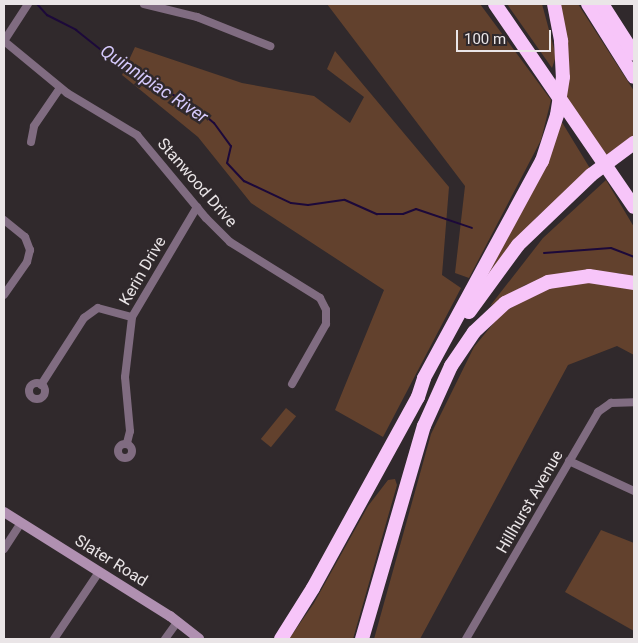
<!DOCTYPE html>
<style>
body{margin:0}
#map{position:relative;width:638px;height:643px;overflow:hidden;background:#30292c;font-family:Roboto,sans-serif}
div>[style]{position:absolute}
.green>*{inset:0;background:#62412d;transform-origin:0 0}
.stream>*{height:2px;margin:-1px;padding:0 1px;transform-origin:1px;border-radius:1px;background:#1c093a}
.minor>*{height:8px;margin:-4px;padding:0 4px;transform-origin:4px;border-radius:4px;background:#806c81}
.minor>.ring{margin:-4px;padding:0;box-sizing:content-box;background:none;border:8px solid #806c81;border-radius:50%}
.secondary>*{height:10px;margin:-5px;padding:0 5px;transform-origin:5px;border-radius:5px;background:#b090b1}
.motorway>*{height:14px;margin:-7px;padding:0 7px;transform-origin:7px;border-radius:7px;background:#f7c5f9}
.motorway-bridge>*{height:14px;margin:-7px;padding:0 7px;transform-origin:7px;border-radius:7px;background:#f7c5f9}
span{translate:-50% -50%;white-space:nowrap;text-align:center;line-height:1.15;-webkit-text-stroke:5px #30292c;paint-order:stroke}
.street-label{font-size:16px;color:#eae5e7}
.water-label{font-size:18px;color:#d5c9fc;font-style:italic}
.frame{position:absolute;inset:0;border:5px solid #eae5e7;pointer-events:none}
.scale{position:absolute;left:456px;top:30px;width:95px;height:22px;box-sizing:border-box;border:2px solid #eae5e7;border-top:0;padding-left:6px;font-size:15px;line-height:18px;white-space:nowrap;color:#eae5e7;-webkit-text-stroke:4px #30292c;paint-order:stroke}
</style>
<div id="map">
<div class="green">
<div style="clip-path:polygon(327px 4px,480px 4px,551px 100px,541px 140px,469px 278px,455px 273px,465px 186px)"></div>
<div style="clip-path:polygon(507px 4px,542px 4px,556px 56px,552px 68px)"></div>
<div style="clip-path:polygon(557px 4px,578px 4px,634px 91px,634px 139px,608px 157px,564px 95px)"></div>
<div style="clip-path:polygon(135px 47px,242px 83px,314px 96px,350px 123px,364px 97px,327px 69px,335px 51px,449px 187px,442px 275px,461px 288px,383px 437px,335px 410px,384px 290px,251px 203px,198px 137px,122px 75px)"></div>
<div style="clip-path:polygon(560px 119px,591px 170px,538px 216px,504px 254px,475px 297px)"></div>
<div style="clip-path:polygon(606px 180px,634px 227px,634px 278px,619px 273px,563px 273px,525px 285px,490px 306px,543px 238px)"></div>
<div style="clip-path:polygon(574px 280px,634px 289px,634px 355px,617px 346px,568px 365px,420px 639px,374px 639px,431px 434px,474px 347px,501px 314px,535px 293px)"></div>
<div style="left:286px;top:408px;width:13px;height:40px;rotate:39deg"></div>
<div style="clip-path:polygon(395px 479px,397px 485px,353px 639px,289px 639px,314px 603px,368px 506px,388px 480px)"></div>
<div style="clip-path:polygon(601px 530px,634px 543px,634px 631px,565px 592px)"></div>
</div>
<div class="stream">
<div style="left:37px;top:4px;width:15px;rotate:48deg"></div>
<div style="left:47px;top:15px;width:33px;rotate:27deg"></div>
<div style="left:76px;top:30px;width:69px;rotate:38.5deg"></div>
<div style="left:130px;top:73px;width:71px;rotate:26.9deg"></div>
<div style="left:193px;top:105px;width:28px;rotate:41deg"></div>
<div style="left:214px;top:123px;width:29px;rotate:54deg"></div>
<div style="left:231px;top:146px;width:17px;rotate:103deg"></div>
<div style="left:227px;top:163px;width:25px;rotate:47deg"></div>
<div style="left:244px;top:181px;width:52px;rotate:25.1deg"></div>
<div style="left:291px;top:203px;width:17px;rotate:7deg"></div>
<div style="left:308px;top:205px;width:37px;rotate:-8deg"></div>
<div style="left:345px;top:200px;width:35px;rotate:24deg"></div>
<div style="left:377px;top:214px;width:26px"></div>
<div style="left:403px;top:214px;width:14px;rotate:-21deg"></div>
<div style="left:416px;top:209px;width:59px;rotate:18.7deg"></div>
<div style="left:544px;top:253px;width:67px;rotate:-4.3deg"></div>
<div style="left:611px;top:248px;width:25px;rotate:21deg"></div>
</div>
<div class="minor">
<div style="left:144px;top:4px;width:55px;rotate:13.8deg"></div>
<div style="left:197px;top:17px;width:79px;rotate:21.7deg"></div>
<div style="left:4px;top:41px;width:82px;rotate:39.5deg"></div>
<div style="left:67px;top:93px;width:82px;rotate:31deg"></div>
<div style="left:137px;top:135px;width:108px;rotate:50.3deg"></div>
<div style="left:206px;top:218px;width:34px;rotate:45deg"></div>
<div style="left:230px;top:242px;width:106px;rotate:31.9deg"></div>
<div style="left:320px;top:298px;width:13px;rotate:63deg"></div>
<div style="left:326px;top:310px;width:14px;rotate:90deg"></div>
<div style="left:326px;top:324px;width:69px;rotate:119.5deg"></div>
<div style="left:4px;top:41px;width:44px;rotate:-57deg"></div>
<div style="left:31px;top:142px;width:16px;rotate:-79deg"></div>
<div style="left:34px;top:126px;width:46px;rotate:-55.6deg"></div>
<div style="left:4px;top:220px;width:27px;rotate:39deg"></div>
<div style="left:25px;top:237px;width:14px;rotate:69deg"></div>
<div style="left:30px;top:250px;width:12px;rotate:104deg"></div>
<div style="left:27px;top:262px;width:40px;rotate:124.9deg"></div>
<div class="ring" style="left:29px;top:383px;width:8px;height:8px"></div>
<div style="left:41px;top:385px;width:80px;rotate:-57.3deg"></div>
<div style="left:84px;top:318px;width:17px;rotate:-36deg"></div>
<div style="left:98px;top:308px;width:35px;rotate:15deg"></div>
<div style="left:127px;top:443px;width:12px;rotate:-76deg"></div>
<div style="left:130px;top:431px;width:54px;rotate:-95.3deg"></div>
<div style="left:125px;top:377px;width:60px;rotate:-83.3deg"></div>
<div style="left:132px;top:317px;width:128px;rotate:-59.4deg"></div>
<div class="ring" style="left:118px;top:444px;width:6px;height:6px"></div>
<div style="left:569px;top:461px;width:72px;rotate:24.8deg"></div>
<div style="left:4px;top:549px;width:31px;rotate:-57deg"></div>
<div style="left:54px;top:639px;width:81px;rotate:-56.1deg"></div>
<div style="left:165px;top:639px;width:22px;rotate:-54deg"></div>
<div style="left:466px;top:639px;width:263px;rotate:-59.8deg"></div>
<div style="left:598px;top:412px;width:16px;rotate:-35deg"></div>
<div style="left:611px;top:403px;width:23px;rotate:-2deg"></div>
</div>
<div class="secondary">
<div style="left:4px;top:512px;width:196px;rotate:32.1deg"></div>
<div style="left:170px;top:616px;width:37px;rotate:38deg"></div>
</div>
<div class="motorway">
<div style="left:495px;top:4px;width:246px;rotate:55.6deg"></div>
<div style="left:554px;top:4px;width:38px;rotate:79deg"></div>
<div style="left:561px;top:41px;width:36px;rotate:87deg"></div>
<div style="left:588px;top:4px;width:86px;rotate:57.8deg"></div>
<div style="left:602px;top:4px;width:59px;rotate:57.4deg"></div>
<div style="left:469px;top:312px;width:83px;rotate:-53.8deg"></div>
<div style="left:518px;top:245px;width:101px;rotate:-43.8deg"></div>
<div style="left:281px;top:639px;width:60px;rotate:-57.9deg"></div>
<div style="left:313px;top:588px;width:218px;rotate:-61.2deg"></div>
<div style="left:418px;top:397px;width:20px;rotate:-72deg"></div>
<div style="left:424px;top:378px;width:247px;rotate:-61.5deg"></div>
<div style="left:542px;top:161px;width:48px;rotate:-71.9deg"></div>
<div style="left:362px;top:639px;width:222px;rotate:-73.8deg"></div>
<div style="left:424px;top:426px;width:66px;rotate:-65.8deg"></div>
<div style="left:451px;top:366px;width:41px;rotate:-55.9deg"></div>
<div style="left:474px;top:332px;width:42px;rotate:-43.1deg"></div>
<div style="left:505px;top:303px;width:48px;rotate:-26deg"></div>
<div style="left:548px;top:282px;width:41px;rotate:-8.3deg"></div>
<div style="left:589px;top:276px;width:46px;rotate:8.8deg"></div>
</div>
<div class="motorway-bridge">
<div style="left:557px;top:115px;width:38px;rotate:-81deg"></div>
<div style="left:591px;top:175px;width:54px;rotate:-36.7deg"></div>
</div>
<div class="street-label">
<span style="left:197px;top:183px;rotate:49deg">Stanwood Drive</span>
<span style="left:143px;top:271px;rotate:-60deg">Kerin Drive</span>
<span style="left:530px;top:502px;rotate:-60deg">Hillhurst Avenue</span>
<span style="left:111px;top:561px;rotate:32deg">Slater Road</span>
</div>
<div class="water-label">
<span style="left:154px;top:84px;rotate:34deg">Quinnipiac River</span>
</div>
<div class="frame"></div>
<div class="scale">100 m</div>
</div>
